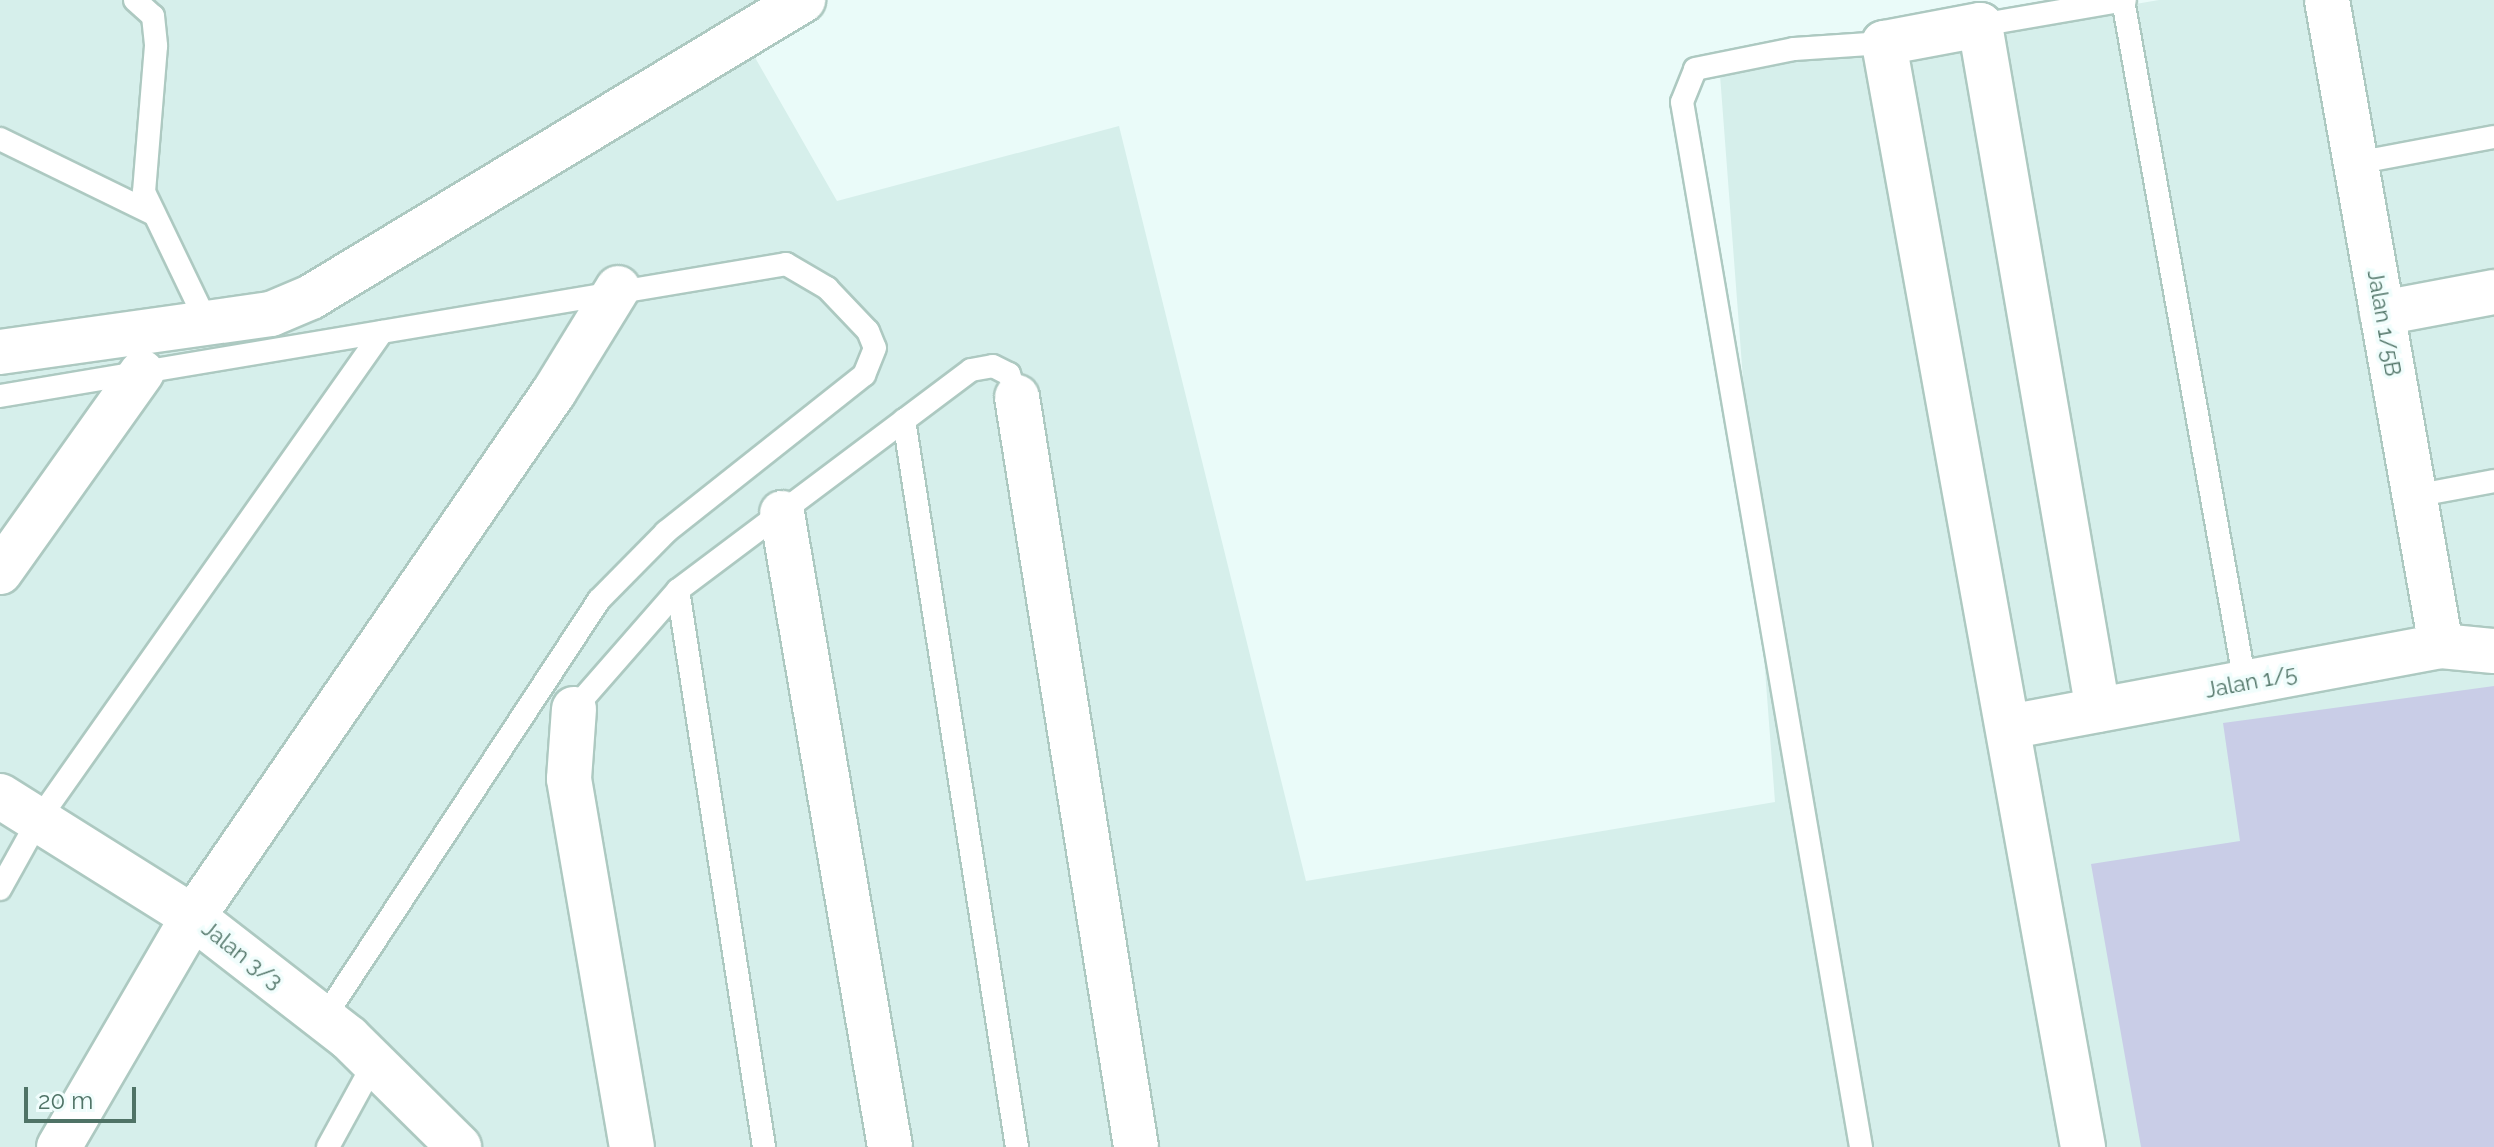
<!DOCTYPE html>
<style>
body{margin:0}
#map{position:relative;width:2494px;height:1147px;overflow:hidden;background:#eafbf9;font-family:Raleway,sans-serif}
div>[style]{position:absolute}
.residential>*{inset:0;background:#d6efeb}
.green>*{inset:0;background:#c9cde7}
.roads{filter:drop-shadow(2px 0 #adc9c1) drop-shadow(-2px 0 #adc9c1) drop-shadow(0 2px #adc9c1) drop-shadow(0 -2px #adc9c1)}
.lane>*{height:22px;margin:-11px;padding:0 11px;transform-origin:11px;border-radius:11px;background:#fff}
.street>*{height:44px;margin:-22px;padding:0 22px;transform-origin:22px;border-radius:22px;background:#fff}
span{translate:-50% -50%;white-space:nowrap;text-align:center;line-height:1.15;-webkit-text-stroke:7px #f0fdfc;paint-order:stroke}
.street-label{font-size:22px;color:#4f7366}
.scale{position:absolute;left:24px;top:1087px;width:112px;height:36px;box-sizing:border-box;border:4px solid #4f7366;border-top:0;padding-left:10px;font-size:24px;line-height:28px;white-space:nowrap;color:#4f7366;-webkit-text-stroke:6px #f0fdfc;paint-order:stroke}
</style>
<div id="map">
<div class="residential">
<div style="clip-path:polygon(0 0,805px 0,745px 40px,837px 201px,1119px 126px,1306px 881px,1775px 802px,1720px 75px,2159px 0,2494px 0,2494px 1147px,0 1147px)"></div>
</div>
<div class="green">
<div style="clip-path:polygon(2494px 686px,2494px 1147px,2141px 1147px,2091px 864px,2240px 841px,2223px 723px)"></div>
</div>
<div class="roads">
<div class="lane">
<div style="left:135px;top:0;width:24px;rotate:42deg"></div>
<div style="left:153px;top:16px;width:30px;rotate:84deg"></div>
<div style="left:156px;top:46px;width:146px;rotate:94.7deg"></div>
<div style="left:144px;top:192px;width:148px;rotate:64.3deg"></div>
<div style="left:2123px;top:0;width:694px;rotate:79.87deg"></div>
<div style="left:1980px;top:25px;width:147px;rotate:-9.8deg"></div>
<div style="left:0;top:139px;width:171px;rotate:26deg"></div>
<div style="left:2356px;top:163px;width:140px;rotate:-10.7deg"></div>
<div style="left:0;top:396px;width:797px;rotate:-9.53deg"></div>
<div style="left:786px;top:264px;width:48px;rotate:30.3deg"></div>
<div style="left:827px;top:288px;width:59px;rotate:46.4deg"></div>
<div style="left:868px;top:331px;width:18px;rotate:68deg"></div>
<div style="left:875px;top:348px;width:29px;rotate:112deg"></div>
<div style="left:864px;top:375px;width:253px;rotate:141.6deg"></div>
<div style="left:666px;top:532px;width:95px;rotate:134.6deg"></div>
<div style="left:599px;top:600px;width:500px;rotate:123.34deg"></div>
<div style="left:904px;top:420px;width:736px;rotate:81.17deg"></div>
<div style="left:2414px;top:496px;width:81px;rotate:-10.6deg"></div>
<div style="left:678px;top:590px;width:564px;rotate:81.22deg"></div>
<div style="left:574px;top:709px;width:158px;rotate:-48.8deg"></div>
<div style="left:678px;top:590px;width:366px;rotate:-36.9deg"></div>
<div style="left:971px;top:370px;width:22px;rotate:-10deg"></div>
<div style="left:993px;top:366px;width:18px;rotate:27deg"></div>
<div style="left:1009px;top:374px;width:24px;rotate:71deg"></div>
<div style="left:0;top:889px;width:80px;rotate:-60.9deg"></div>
<div style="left:39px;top:819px;width:596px;rotate:-54.84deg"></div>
<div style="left:328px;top:1147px;width:98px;rotate:-61.3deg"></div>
<div style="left:1861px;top:1147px;width:1060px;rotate:-99.72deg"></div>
<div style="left:1682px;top:102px;width:35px;rotate:-68deg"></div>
<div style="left:1695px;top:69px;width:101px;rotate:-11.4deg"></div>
<div style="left:1794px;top:49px;width:90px;rotate:-3.8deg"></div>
</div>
<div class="street">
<div style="left:2327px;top:0;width:656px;rotate:79.99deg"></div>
<div style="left:2382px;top:313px;width:114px;rotate:-10.6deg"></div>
<div style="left:0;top:352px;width:274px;rotate:-8deg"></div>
<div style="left:271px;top:314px;width:43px;rotate:-23deg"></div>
<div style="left:311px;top:297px;width:575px;rotate:-31.12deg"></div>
<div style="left:1017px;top:397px;width:759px;rotate:80.98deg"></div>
<div style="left:782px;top:513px;width:643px;rotate:80.33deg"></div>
<div style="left:0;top:572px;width:245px;rotate:-54.6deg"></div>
<div style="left:574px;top:709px;width:70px;rotate:94.1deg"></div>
<div style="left:569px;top:779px;width:373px;rotate:80.3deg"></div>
<div style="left:2008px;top:727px;width:441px;rotate:-10.6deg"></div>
<div style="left:2441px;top:646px;width:53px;rotate:5.4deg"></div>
<div style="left:0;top:796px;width:228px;rotate:32.1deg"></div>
<div style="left:193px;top:917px;width:197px;rotate:37.8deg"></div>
<div style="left:349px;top:1038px;width:155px;rotate:44.7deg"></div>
<div style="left:59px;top:1147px;width:266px;rotate:-59.8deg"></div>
<div style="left:193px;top:917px;width:637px;rotate:-55.49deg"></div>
<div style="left:554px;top:392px;width:122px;rotate:-58.4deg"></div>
<div style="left:2083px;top:1147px;width:1122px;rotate:-100.22deg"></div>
<div style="left:1884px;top:43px;width:98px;rotate:-10.6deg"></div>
<div style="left:1980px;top:25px;width:695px;rotate:80.23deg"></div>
</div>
</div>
<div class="street-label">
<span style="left:2384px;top:323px;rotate:80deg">Jalan 1/5B</span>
<span style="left:2251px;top:682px;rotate:-11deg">Jalan 1/5</span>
<span style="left:242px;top:955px;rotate:38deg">Jalan 3/3</span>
</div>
<div class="scale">20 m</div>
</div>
